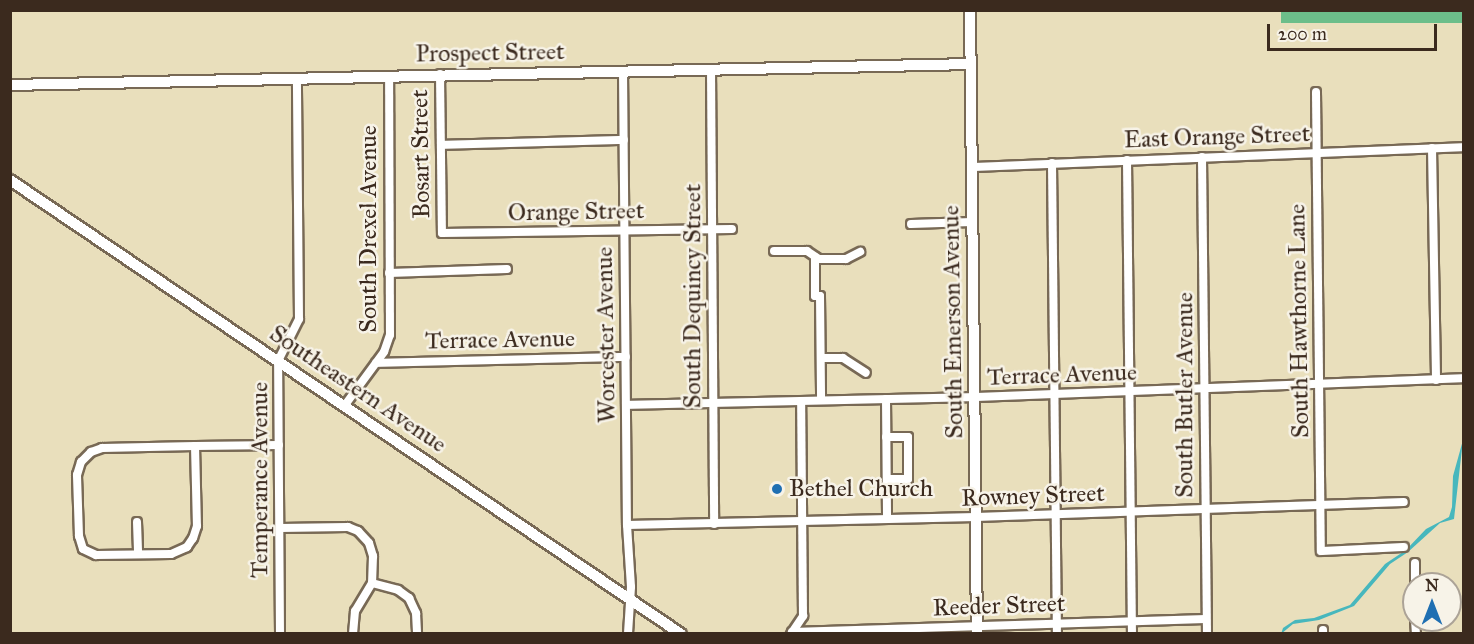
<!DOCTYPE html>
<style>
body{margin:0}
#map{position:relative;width:1474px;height:644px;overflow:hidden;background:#e9dfbc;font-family:"IM FELL Great Primer",serif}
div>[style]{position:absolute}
.forest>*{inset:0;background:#6cbe8a;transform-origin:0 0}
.water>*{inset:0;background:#47b7bd}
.roads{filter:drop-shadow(2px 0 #786955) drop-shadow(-2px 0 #786955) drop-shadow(0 2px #786955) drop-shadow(0 -2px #786955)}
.minor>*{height:8px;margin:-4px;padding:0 4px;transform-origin:4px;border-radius:4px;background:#fff}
.major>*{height:10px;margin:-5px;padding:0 5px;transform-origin:5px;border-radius:5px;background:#fff}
.dots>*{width:16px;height:16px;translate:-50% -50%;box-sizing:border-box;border:3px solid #f7f3e8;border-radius:50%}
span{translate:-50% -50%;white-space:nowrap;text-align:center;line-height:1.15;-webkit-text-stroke:5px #f7f3e8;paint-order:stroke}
.street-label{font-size:24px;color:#3b2a1e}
.poi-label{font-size:24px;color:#3b2a1e}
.left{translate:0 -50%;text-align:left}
.frame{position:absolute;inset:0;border:12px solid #3b2a1e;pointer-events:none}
.north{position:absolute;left:1402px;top:572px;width:60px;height:60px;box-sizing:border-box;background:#f7f3e8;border:2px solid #aca397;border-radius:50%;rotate:0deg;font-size:16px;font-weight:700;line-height:24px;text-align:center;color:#3b2a1e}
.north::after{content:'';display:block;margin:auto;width:21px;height:27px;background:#1f6fb2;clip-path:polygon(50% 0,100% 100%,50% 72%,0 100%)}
.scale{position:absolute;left:1267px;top:24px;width:170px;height:27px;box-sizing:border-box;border:3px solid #3b2a1e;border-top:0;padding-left:8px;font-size:18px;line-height:21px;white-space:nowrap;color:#3b2a1e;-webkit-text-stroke:4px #f7f3e8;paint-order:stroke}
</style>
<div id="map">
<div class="forest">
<div style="left:1281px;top:11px;width:182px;height:12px"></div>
</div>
<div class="water">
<div style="clip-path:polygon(1463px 440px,1454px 519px,1440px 523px,1408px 552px,1390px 564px,1354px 606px,1319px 620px,1293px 624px,1281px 634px,1283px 628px,1295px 620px,1314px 618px,1350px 605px,1385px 564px,1406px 550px,1426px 529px,1449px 517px,1452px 507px,1453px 476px)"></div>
</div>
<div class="roads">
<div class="minor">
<div style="left:711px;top:69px;width:455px;rotate:89.6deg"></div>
<div style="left:623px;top:71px;width:454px;rotate:89.5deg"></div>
<div style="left:627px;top:525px;width:62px;rotate:86.3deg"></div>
<div style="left:631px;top:587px;width:47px;rotate:93.7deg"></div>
<div style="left:440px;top:74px;width:159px;rotate:89.3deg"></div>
<div style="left:442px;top:233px;width:290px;rotate:-0.8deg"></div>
<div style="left:1316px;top:92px;width:459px;rotate:89.4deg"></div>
<div style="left:1321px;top:551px;width:83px;rotate:-2.8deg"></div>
<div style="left:441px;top:145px;width:183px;rotate:-1.6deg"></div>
<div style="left:1432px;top:148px;width:232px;rotate:89deg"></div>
<div style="left:1202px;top:157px;width:477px;rotate:89.4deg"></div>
<div style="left:1127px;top:160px;width:474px;rotate:89.4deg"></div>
<div style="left:1052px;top:163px;width:471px;rotate:89.4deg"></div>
<div style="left:972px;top:167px;width:492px;rotate:-2.3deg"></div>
<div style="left:911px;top:224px;width:61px;rotate:-1.9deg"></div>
<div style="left:774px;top:251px;width:33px"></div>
<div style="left:807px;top:251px;width:14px;rotate:34deg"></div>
<div style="left:819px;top:259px;width:27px"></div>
<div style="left:846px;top:259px;width:16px;rotate:-27deg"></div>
<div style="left:815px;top:257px;width:39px;rotate:90deg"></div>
<div style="left:815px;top:296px;width:5px"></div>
<div style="left:820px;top:296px;width:104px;rotate:89.4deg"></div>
<div style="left:389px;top:273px;width:118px;rotate:-1.9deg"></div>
<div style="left:821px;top:358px;width:22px"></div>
<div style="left:843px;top:358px;width:27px;rotate:33deg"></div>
<div style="left:376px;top:363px;width:250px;rotate:-1.4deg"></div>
<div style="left:886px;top:399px;width:120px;rotate:89.5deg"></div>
<div style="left:345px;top:405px;width:66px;rotate:-53.7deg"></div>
<div style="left:384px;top:352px;width:18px;rotate:-71deg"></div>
<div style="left:390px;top:335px;width:259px;rotate:-90.2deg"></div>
<div style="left:626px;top:405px;width:348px;rotate:-1.3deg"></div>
<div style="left:974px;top:397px;width:490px;rotate:-2.2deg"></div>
<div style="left:886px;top:437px;width:22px"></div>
<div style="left:908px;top:437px;width:42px;rotate:90deg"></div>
<div style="left:908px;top:479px;width:21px;rotate:180deg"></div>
<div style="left:195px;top:446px;width:80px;rotate:88.6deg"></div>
<div style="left:197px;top:526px;width:13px;rotate:108deg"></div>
<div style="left:193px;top:538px;width:11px;rotate:124deg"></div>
<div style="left:187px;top:547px;width:17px;rotate:156deg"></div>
<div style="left:171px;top:554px;width:75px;rotate:179.2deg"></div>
<div style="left:96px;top:555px;width:14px;rotate:-155deg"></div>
<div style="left:83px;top:549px;width:14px;rotate:-107deg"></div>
<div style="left:79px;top:536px;width:61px;rotate:-91.9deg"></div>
<div style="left:77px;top:475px;width:14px;rotate:-73deg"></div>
<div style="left:81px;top:462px;width:14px;rotate:-45deg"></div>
<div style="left:91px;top:452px;width:12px;rotate:-20deg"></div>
<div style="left:102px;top:448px;width:93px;rotate:-1.2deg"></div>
<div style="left:195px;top:446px;width:84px;rotate:-0.7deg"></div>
<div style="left:137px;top:522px;width:32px;rotate:88deg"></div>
<div style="left:627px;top:525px;width:349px;rotate:-1.3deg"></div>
<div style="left:976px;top:517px;width:428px;rotate:-2deg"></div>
<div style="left:280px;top:528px;width:68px;rotate:-0.8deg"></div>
<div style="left:348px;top:527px;width:11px;rotate:22deg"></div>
<div style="left:358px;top:531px;width:16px;rotate:47deg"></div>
<div style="left:369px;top:543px;width:14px;rotate:73deg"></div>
<div style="left:373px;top:556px;width:27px;rotate:92deg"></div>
<div style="left:372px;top:583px;width:33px;rotate:121deg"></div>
<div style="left:355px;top:611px;width:23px;rotate:95deg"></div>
<div style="left:1415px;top:563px;width:21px;rotate:90deg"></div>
<div style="left:372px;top:583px;width:27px;rotate:15deg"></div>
<div style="left:398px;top:590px;width:14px;rotate:36deg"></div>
<div style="left:409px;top:598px;width:17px;rotate:65deg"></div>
<div style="left:416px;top:613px;width:21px;rotate:87deg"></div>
<div style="left:1415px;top:620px;width:14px;rotate:86deg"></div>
<div style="left:792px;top:632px;width:414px;rotate:-1.8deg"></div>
<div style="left:280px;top:634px;width:273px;rotate:-90.4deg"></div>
<div style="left:278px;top:361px;width:47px;rotate:-63.4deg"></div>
<div style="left:299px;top:319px;width:241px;rotate:-90.5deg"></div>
<div style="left:791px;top:634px;width:22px;rotate:-56deg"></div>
<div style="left:803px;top:616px;width:215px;rotate:-90.5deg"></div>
<div style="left:1323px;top:634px;width:4px;rotate:-90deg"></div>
</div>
<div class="major">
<div style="left:970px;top:10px;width:624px;rotate:89.36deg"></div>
<div style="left:10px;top:85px;width:961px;rotate:-1.25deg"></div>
<div style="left:10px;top:180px;width:810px;rotate:34.08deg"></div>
</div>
</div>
<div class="dots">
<div style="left:777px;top:489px;background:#1f6fb2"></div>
</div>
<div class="street-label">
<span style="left:490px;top:53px;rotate:-1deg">Prospect Street</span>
<span style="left:1217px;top:137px;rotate:-2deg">East Orange Street</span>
<span style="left:421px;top:154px;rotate:-91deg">Bosart Street</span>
<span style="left:576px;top:212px;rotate:-1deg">Orange Street</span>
<span style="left:369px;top:229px;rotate:-90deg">South Drexel Avenue</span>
<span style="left:693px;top:296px;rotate:-90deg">South Dequincy Street</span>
<span style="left:1299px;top:321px;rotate:-91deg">South Hawthorne Lane</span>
<span style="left:953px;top:322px;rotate:-91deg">South Emerson Avenue</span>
<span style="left:606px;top:335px;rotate:-91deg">Worcester Avenue</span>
<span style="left:500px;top:340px;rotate:-1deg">Terrace Avenue</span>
<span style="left:1062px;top:375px;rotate:-2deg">Terrace Avenue</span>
<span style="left:358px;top:389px;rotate:34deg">Southeastern Avenue</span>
<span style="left:1185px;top:395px;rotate:-90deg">South Butler Avenue</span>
<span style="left:260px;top:480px;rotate:-90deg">Temperance Avenue</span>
<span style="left:1033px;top:496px;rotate:-2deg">Rowney Street</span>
<span style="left:999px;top:606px;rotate:-2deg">Reeder Street</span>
</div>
<div class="poi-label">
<span class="left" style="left:789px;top:489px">Bethel Church</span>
</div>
<div class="frame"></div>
<div class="north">N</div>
<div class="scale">200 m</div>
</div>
